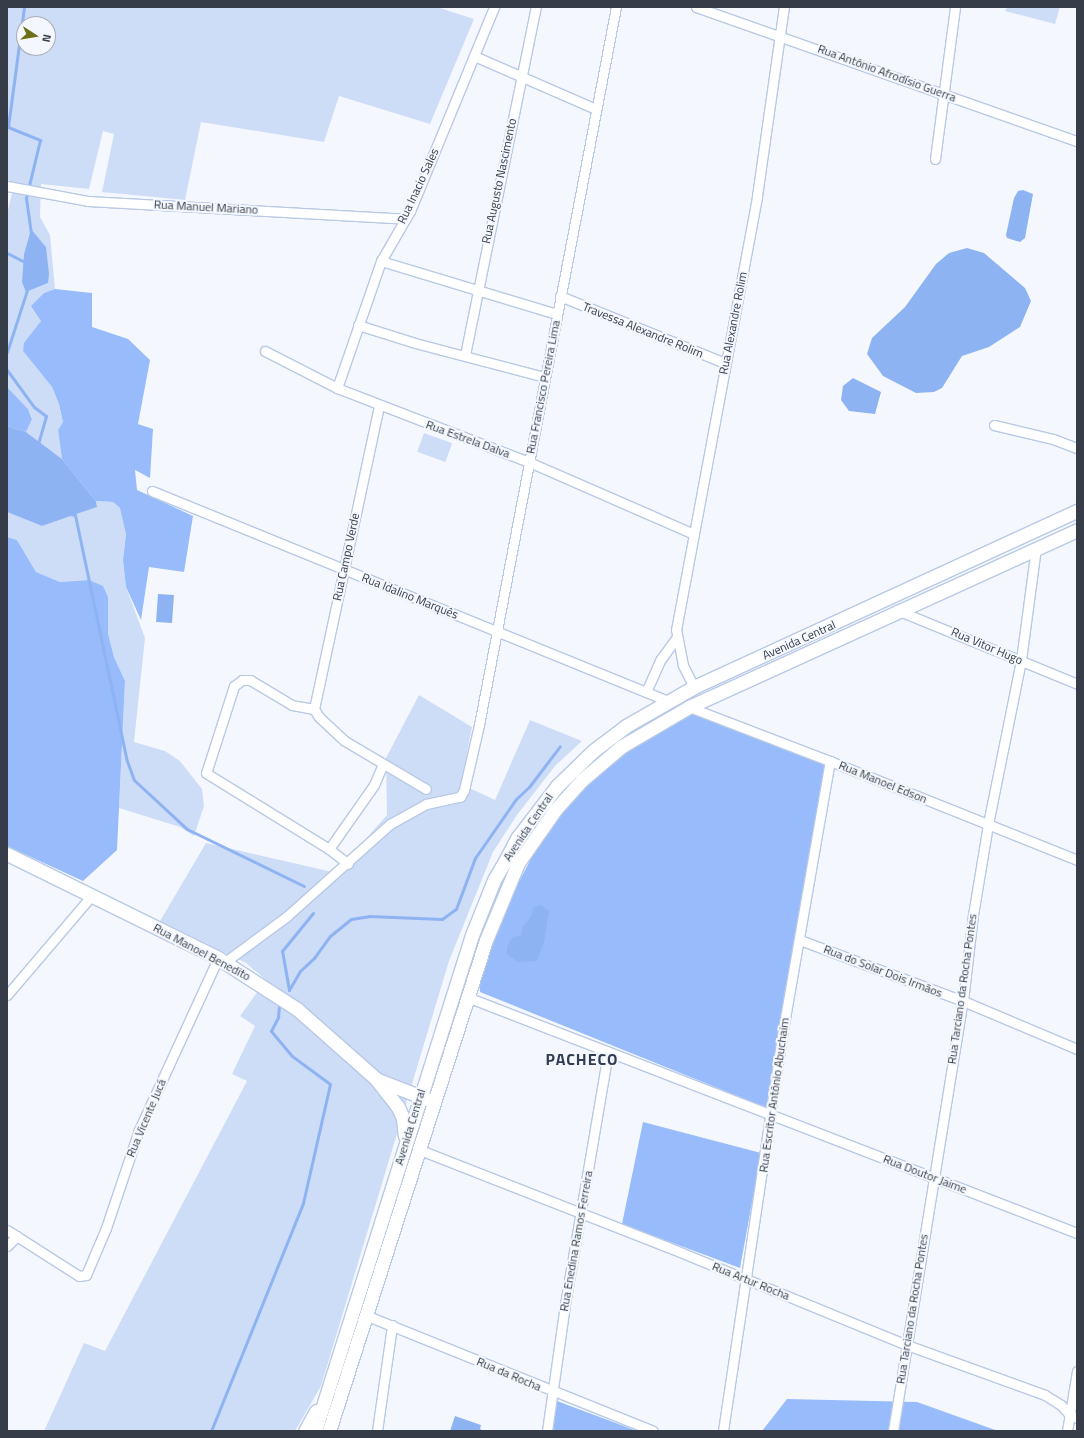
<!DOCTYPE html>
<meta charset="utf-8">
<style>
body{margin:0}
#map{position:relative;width:1084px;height:1438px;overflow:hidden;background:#f4f8fe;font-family:"Titillium Web",sans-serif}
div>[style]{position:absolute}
.green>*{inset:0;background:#ceddf7;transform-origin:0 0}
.forest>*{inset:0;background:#97bbfb}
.water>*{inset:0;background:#8eb3f2;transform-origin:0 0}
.stream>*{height:3px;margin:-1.5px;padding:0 1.5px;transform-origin:1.5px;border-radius:1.5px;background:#8eb3f2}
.roads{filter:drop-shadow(1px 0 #b8c9e5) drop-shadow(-1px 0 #b8c9e5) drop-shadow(0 1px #b8c9e5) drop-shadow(0 -1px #b8c9e5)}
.street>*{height:9px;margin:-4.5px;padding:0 4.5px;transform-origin:4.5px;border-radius:4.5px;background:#fff}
.secondary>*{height:13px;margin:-6.5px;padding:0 6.5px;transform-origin:6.5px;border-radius:6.5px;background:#fff}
span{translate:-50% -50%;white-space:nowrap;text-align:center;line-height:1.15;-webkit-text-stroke:4px #f4f8fe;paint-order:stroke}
.street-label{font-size:12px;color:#363d48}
.district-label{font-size:16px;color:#303d53;font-weight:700;letter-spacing:1px}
.frame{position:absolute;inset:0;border:8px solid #363d48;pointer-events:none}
.north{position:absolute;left:16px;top:16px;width:40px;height:40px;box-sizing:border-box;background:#f4f8fe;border:1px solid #a8adb5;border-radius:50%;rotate:102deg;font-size:11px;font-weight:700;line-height:16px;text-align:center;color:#363d48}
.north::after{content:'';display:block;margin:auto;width:14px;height:18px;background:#6e7015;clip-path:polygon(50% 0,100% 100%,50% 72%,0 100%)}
</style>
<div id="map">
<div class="green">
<div style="clip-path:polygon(evenodd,7px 7px,437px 7px,474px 19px,430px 124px,339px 96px,324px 142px,201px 122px,185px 200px,102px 192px,114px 134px,103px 131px,89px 189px,41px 184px,40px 217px,50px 235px,55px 289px,44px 293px,41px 321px,25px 343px,23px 351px,52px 387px,59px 404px,63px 422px,58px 430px,62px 459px,26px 432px,32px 418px,28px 409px,7px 387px,7px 214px,13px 189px,7px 177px,7px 7px,24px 24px,48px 24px,48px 48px,24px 48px,24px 24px,7px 7px,31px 229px,46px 247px,48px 283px,26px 292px,24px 254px,31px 229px)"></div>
<div style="clip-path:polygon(1007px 7px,1060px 7px,1055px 24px,1005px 11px)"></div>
<div style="left:424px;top:433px;width:30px;height:20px;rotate:20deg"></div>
<div style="clip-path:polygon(96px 501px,113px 502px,120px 508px,123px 516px,126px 534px,123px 560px,126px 587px,145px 638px,134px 742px,165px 751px,180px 761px,202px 789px,204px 806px,194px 836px,180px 827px,119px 808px,125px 681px,114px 657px,108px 633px,108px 597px,89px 580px,60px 582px,36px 572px,17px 540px,7px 537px,7px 512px,42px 526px,97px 507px)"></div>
<div style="clip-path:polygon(419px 695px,472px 727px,461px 784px,495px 800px,530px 720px,582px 741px,555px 766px,517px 815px,493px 852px,449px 961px,321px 1386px,295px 1431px,44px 1431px,84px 1343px,105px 1351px,247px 1081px,232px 1074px,255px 1026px,240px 1016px,266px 980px,246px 963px,160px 921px,206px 843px,341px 874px,349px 858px,387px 815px,386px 758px)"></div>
</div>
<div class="forest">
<div style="clip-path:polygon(55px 289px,92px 293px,92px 327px,128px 339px,150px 360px,138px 424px,153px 429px,150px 478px,135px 470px,137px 490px,193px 516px,184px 572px,149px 567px,141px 620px,126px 587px,123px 560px,126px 534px,120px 508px,113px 502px,96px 501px,62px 459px,58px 430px,63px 422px,59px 404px,52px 387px,23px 351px,24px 343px,41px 321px,31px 306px,44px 293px)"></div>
<div style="clip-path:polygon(7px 387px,28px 409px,32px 419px,26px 432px,7px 426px)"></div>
<div style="clip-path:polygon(7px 537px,17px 540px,36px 572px,60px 582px,89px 580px,103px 586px,108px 597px,108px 633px,114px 657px,125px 681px,117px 850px,83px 881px,7px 846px)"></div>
<div style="clip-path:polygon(691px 713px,827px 765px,772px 1110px,480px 992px,479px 980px,503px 912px,542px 838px,572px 801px,615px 758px)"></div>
<div style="clip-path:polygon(643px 1122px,761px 1153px,740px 1268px,622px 1224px)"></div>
<div style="clip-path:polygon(787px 1399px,917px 1402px,998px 1431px,762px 1431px)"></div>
<div style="clip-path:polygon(557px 1401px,637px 1431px,553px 1431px)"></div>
</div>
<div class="water">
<div style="clip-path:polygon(1023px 190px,1033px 194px,1025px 238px,1020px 242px,1007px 238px,1006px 235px,1014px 198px,1018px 191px)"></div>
<div style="clip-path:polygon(31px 229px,46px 247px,49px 274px,48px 283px,26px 292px,22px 282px,24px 254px)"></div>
<div style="clip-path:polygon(967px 248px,984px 253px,1025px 288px,1031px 301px,1020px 327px,989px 347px,962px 356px,942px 388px,934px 392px,916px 393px,883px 376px,867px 354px,872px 338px,905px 307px,936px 264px,949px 253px)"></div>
<div style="clip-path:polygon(853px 378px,881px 392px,875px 414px,849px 411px,841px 400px,843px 386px)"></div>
<div style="clip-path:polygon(7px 426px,26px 432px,62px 459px,96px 501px,97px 507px,42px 526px,7px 512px)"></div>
<div style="left:158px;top:594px;width:16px;height:28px;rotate:4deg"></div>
<div style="clip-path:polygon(540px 905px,549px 911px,544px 942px,537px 961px,518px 962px,507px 954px,507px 947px,512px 938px,521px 935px,523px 926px,531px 917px,533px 908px)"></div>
<div style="clip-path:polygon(455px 1416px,481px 1425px,480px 1429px,484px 1431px,450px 1431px)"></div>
</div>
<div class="stream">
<div style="left:24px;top:7px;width:121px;rotate:97.6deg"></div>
<div style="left:8px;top:127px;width:35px;rotate:22deg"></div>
<div style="left:40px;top:140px;width:60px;rotate:103.6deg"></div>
<div style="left:26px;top:198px;width:34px;rotate:82deg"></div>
<div style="left:7px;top:253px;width:22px;rotate:27deg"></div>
<div style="left:7px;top:352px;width:65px;rotate:-72.1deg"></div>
<div style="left:7px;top:370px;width:46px;rotate:53.9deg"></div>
<div style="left:34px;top:407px;width:15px;rotate:37deg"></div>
<div style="left:46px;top:416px;width:29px;rotate:106deg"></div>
<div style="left:71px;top:514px;width:4px;rotate:14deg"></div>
<div style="left:75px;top:515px;width:251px;rotate:78.1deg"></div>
<div style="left:127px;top:761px;width:20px;rotate:70deg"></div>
<div style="left:134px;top:780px;width:72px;rotate:42.8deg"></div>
<div style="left:187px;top:829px;width:130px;rotate:26deg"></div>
<div style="left:289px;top:990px;width:22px;rotate:-60deg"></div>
<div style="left:300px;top:971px;width:19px;rotate:-43deg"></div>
<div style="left:314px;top:958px;width:27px;rotate:-54deg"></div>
<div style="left:330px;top:936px;width:27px;rotate:-39deg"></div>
<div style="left:351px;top:919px;width:18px;rotate:-9deg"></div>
<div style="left:369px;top:916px;width:73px;rotate:2.4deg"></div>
<div style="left:442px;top:919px;width:17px;rotate:-36deg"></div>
<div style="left:456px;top:909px;width:54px;rotate:-69.6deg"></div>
<div style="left:475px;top:858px;width:72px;rotate:-55.2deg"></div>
<div style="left:516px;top:799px;width:18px;rotate:-43deg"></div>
<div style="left:529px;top:787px;width:51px;rotate:-52.9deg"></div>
<div style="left:289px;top:990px;width:40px;rotate:-100deg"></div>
<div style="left:282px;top:951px;width:49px;rotate:-50.8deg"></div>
<div style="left:211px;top:1431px;width:246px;rotate:-68deg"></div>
<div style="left:303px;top:1203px;width:122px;rotate:-77.2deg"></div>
<div style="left:330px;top:1084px;width:47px;rotate:-143.6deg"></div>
<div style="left:292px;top:1056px;width:33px;rotate:-130deg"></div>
<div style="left:271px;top:1031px;width:16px;rotate:-63deg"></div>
<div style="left:278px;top:1017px;width:12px;rotate:-85deg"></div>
</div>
<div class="roads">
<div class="street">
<div style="left:696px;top:7px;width:404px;rotate:19.4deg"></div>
<div style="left:474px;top:56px;width:133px;rotate:23.5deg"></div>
<div style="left:935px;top:159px;width:153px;rotate:-82.5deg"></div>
<div style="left:7px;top:186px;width:82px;rotate:10.5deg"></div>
<div style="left:88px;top:201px;width:318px;rotate:3.2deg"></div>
<div style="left:381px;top:261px;width:183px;rotate:16.8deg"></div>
<div style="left:560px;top:296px;width:178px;rotate:22.1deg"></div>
<div style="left:358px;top:325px;width:60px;rotate:17.5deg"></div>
<div style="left:415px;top:343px;width:134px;rotate:14.7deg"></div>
<div style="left:265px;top:351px;width:81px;rotate:27.2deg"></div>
<div style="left:337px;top:388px;width:206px;rotate:21.1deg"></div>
<div style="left:529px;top:462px;width:180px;rotate:23.6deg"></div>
<div style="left:465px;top:355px;width:355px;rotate:-78.5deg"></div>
<div style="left:337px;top:388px;width:134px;rotate:-70.9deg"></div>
<div style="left:381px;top:261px;width:58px;rotate:-59.9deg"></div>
<div style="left:410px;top:211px;width:221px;rotate:-67.6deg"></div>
<div style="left:994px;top:425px;width:61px;rotate:13.3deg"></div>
<div style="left:1053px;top:439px;width:26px;rotate:21deg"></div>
<div style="left:152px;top:491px;width:557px;rotate:22.15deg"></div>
<div style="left:897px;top:610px;width:195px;rotate:22.3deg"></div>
<div style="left:694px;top:687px;width:25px;rotate:-117deg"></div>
<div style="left:683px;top:665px;width:36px;rotate:-101deg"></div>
<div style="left:676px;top:630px;width:441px;rotate:-79.4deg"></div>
<div style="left:757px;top:196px;width:191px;rotate:-81.9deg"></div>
<div style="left:646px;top:692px;width:36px;rotate:-66deg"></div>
<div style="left:661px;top:659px;width:26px;rotate:-54deg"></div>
<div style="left:689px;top:707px;width:151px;rotate:21deg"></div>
<div style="left:830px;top:761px;width:266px;rotate:21.8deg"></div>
<div style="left:314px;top:709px;width:22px;rotate:-170deg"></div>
<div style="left:292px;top:705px;width:49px;rotate:-149.2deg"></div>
<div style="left:250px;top:680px;width:8px;rotate:180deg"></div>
<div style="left:242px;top:680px;width:10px;rotate:143deg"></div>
<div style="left:234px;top:686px;width:91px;rotate:107.8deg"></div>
<div style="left:206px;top:773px;width:145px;rotate:31.7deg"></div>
<div style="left:329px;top:849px;width:24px;rotate:38deg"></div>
<div style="left:314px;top:709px;width:311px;rotate:-77.9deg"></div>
<div style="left:314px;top:709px;width:9px;rotate:58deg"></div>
<div style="left:319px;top:717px;width:35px;rotate:43deg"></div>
<div style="left:345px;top:741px;width:94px;rotate:30.7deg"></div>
<div style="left:329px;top:849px;width:78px;rotate:-54.9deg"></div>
<div style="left:374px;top:785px;width:23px;rotate:-67deg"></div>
<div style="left:800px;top:940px;width:174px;rotate:20.5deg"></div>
<div style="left:963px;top:1001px;width:124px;rotate:22.8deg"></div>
<div style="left:225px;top:962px;width:76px;rotate:-36.4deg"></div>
<div style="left:286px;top:917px;width:140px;rotate:-41.8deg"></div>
<div style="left:390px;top:824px;width:41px;rotate:-29.1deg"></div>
<div style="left:426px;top:804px;width:35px;rotate:-12deg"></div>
<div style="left:460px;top:797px;width:8px;rotate:-60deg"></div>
<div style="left:464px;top:790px;width:67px;rotate:-77deg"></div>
<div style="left:479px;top:725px;width:731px;rotate:-79.2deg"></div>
<div style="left:7px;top:995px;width:131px;rotate:-49.6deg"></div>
<div style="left:467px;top:997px;width:654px;rotate:21.15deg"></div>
<div style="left:420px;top:1150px;width:266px;rotate:21.4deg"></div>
<div style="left:668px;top:1247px;width:258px;rotate:22.3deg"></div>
<div style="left:907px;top:1345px;width:147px;rotate:19.9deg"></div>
<div style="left:1045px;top:1395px;width:19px;rotate:32deg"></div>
<div style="left:1061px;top:1405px;width:13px;rotate:48deg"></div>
<div style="left:1070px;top:1415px;width:8px;rotate:23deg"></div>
<div style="left:7px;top:1230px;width:85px;rotate:32.6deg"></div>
<div style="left:79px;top:1276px;width:7px;rotate:-8deg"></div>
<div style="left:86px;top:1275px;width:51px;rotate:-66.9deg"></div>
<div style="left:106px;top:1228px;width:103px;rotate:-71.4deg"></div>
<div style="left:139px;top:1130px;width:189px;rotate:-65.3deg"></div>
<div style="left:7px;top:1246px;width:14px;rotate:-45deg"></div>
<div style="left:365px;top:1315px;width:310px;rotate:21.9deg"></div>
<div style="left:377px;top:1431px;width:107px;rotate:-81.9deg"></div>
<div style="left:547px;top:1431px;width:128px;rotate:-81.9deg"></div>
<div style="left:565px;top:1304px;width:256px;rotate:-80.3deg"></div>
<div style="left:723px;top:1431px;width:412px;rotate:-81.5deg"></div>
<div style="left:784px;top:1024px;width:267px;rotate:-80.1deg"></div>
<div style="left:893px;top:1431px;width:436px;rotate:-80.8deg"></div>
<div style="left:963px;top:1001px;width:87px;rotate:-83.4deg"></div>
<div style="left:973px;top:915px;width:92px;rotate:-80.6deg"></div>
<div style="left:988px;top:824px;width:167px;rotate:-78.6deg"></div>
<div style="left:1021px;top:660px;width:113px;rotate:-82.4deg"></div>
<div style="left:1067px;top:1431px;width:61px;rotate:-80.5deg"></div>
</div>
<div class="secondary">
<div style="left:7px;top:854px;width:235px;rotate:26.2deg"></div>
<div style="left:218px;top:958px;width:94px;rotate:32.8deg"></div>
<div style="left:297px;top:1009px;width:106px;rotate:41.5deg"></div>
<div style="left:376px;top:1079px;width:36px;rotate:52deg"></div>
<div style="left:398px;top:1107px;width:12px;rotate:66deg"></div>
<div style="left:403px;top:1118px;width:18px;rotate:84deg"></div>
<div style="left:378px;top:1080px;width:53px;rotate:21.2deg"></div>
<div style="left:305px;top:1431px;width:23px;rotate:-61deg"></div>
<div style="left:315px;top:1431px;width:520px;rotate:-72.44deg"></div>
<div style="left:472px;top:935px;width:59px;rotate:-68.2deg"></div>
<div style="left:494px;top:880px;width:22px;rotate:-60deg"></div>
<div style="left:505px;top:861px;width:27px;rotate:-62deg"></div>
<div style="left:518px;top:837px;width:64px;rotate:-52.6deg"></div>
<div style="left:557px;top:786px;width:50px;rotate:-44.2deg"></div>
<div style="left:593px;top:751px;width:41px;rotate:-37.1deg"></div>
<div style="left:626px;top:726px;width:78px;rotate:-29.8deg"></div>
<div style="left:694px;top:687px;width:422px;rotate:-24.7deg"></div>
<div style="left:329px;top:1431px;width:515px;rotate:-72.27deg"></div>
<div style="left:486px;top:940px;width:83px;rotate:-67.4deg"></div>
<div style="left:518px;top:863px;width:65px;rotate:-55.1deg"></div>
<div style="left:555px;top:810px;width:40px;rotate:-48deg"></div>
<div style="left:582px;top:780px;width:52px;rotate:-40.4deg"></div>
<div style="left:622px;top:746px;width:78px;rotate:-30.2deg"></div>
<div style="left:689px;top:707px;width:426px;rotate:-24.5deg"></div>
</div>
</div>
<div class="street-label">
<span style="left:887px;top:73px;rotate:20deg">Rua Antônio Afrodísio Guerra</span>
<span style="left:499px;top:181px;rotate:-78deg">Rua Augusto Nascimento</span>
<span style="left:418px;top:186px;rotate:-65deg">Rua Inacio Sales</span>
<span style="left:206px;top:207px;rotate:3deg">Rua Manuel Mariano</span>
<span style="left:733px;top:323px;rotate:-79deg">Rua Alexandre Rolim</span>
<span style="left:643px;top:330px;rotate:22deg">Travessa Alexandre Rolim</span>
<span style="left:543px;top:387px;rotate:-79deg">Rua Francisco Pereira Lima</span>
<span style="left:468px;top:439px;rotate:20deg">Rua Estrela Dalva</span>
<span style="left:346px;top:557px;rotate:-78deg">Rua Campo Verde</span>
<span style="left:410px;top:596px;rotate:22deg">Rua Idalino Marquês</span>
<span style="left:799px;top:640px;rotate:-24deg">Avenida Central</span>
<span style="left:987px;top:646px;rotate:23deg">Rua Vitor Hugo</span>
<span style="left:883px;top:782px;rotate:22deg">Rua Manoel Edson</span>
<span style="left:528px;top:827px;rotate:-56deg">Avenida Central</span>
<span style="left:202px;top:952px;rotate:28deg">Rua Manoel Benedito</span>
<span style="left:883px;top:971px;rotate:21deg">Rua do Solar Dois Irmãos</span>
<span style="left:962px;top:989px;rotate:-82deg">Rua Tarciano da Rocha Pontes</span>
<span style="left:774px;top:1095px;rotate:-82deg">Rua Escritor Antônio Abuchaim</span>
<span style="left:146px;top:1118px;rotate:-67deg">Rua Vicente Jucá</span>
<span style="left:410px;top:1127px;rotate:-73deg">Avenida Central</span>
<span style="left:925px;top:1174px;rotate:21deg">Rua Doutor Jaime</span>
<span style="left:576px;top:1241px;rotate:-80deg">Rua Enedina Ramos Ferreira</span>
<span style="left:751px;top:1281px;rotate:22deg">Rua Artur Rocha</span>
<span style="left:912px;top:1309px;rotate:-81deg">Rua Tarciano da Rocha Pontes</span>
<span style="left:509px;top:1374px;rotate:23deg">Rua da Rocha</span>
</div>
<div class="district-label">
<span style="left:582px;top:1059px">PACHECO</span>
</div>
<div class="frame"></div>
<div class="north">N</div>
</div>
